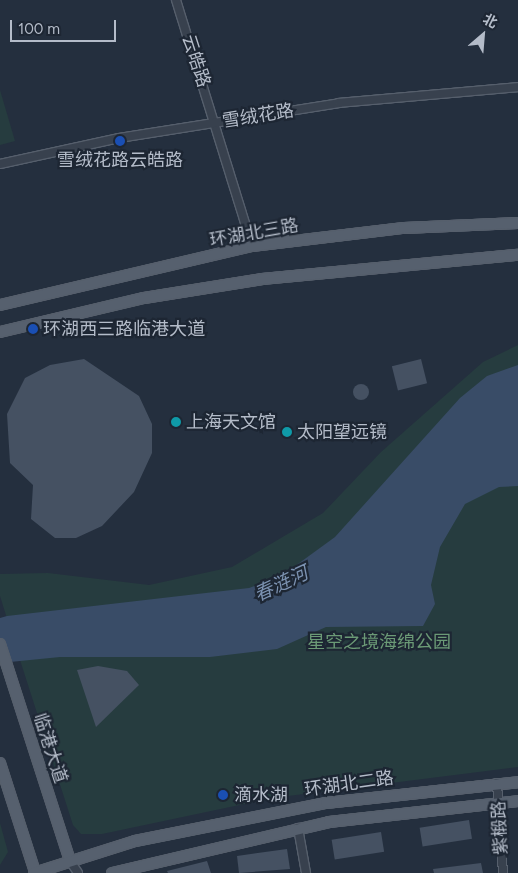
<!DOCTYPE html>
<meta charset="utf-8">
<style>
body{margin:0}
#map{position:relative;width:518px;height:873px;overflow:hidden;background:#242f3e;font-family:Figtree,"Noto Sans SC",sans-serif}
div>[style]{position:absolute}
.green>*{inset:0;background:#263c3f}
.water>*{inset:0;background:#394c67}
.building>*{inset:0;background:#455162;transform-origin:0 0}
.round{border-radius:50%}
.roads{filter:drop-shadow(1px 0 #565f6c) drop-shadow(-1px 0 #565f6c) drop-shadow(0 1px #565f6c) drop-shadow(0 -1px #565f6c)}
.minor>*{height:8px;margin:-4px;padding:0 4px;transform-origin:4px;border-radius:4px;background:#38414e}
.major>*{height:10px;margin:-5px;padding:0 5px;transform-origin:5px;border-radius:5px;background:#56606e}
.dots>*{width:14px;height:14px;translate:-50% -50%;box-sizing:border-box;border:2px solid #1d2633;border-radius:50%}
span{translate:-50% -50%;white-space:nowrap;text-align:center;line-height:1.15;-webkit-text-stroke:4.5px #1d2633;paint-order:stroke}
.street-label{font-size:18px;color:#b4bcc9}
.poi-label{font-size:18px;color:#b4bcc9}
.left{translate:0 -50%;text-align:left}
.park-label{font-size:18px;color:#6b9a76}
.water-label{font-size:19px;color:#7c92b1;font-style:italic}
.north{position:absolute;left:458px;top:10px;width:50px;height:50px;-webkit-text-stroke:4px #1d2633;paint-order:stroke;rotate:27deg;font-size:14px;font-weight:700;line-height:20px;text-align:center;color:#b4bcc9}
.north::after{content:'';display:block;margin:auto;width:18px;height:22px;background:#b4bcc9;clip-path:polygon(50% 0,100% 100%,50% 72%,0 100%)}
.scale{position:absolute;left:10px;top:20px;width:106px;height:22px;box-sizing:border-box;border:2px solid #b4bcc9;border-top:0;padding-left:6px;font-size:15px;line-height:18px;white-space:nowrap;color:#b4bcc9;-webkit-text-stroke:4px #1d2633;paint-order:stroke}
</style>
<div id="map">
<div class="green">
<div style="clip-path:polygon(0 90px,15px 141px,0 145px)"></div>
<div style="clip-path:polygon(518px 345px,518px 767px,272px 798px,102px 834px,81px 834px,73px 825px,20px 660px,0 596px,0 574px,48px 573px,149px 585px,232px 567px,323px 513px,381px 452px,483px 362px)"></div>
<div style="clip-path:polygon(0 823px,8px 852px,0 865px)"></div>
</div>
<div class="water">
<div style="clip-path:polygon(518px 365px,518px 486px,499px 487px,465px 504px,440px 547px,431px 585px,435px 604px,423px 626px,326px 627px,277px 649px,210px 657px,60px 657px,0 663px,0 618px,7px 616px,249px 588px,280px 577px,335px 537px,460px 398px,487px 376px)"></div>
</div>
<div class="building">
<div style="clip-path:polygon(84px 359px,139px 396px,152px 424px,152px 453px,134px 492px,102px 526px,76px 538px,55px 538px,31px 519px,33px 485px,10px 463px,7px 414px,25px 378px,50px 365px)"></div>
<div style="left:421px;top:359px;width:25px;height:30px;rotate:76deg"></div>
<div class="round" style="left:353px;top:384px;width:16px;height:16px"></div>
<div class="round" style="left:281px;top:426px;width:12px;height:12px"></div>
<div style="clip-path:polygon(98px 666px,127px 671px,139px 685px,96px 727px,77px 670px)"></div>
<div style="left:469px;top:820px;width:19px;height:50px;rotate:81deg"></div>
<div style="left:381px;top:832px;width:20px;height:50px;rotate:81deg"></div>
<div style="clip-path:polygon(287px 849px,290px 869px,239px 873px,237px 856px)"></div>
<div style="clip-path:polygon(207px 861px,211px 873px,168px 873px,167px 871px)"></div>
<div style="clip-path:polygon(481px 863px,483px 873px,434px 873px,433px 869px)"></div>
</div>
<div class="roads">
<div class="minor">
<div style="left:176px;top:0;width:257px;rotate:72.8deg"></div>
<div style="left:0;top:164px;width:122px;rotate:-12.3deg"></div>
<div style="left:119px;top:138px;width:223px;rotate:-9deg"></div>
<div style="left:339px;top:103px;width:180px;rotate:-5.1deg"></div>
<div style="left:497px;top:783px;width:90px;rotate:86.2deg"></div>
<div style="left:298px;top:828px;width:46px;rotate:79.9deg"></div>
<div style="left:70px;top:861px;width:14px;rotate:56deg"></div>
</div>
<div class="major">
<div style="left:0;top:305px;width:259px;rotate:-13.2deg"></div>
<div style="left:252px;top:246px;width:153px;rotate:-6.8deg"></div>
<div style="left:404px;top:228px;width:114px;rotate:-2.5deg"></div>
<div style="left:0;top:332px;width:148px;rotate:-13.3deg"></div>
<div style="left:144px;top:298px;width:120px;rotate:-9.1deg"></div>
<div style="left:262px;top:279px;width:257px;rotate:-5.4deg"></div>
<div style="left:0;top:644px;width:228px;rotate:72.1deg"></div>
<div style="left:0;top:763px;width:114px;rotate:72.2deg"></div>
<div style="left:34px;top:873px;width:106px;rotate:-17.6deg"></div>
<div style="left:135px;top:841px;width:195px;rotate:-11.3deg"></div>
<div style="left:326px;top:803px;width:193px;rotate:-6.2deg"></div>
<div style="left:112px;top:873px;width:223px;rotate:-13.2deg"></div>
<div style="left:329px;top:822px;width:190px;rotate:-6.3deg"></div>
</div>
</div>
<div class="dots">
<div style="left:120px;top:141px;background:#1a4fb4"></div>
<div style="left:33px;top:329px;background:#1a4fb4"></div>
<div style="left:176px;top:422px;background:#0f9aa8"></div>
<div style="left:287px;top:432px;background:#0f9aa8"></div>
<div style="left:223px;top:795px;background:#1a4fb4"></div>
</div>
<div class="street-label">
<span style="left:196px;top:61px;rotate:72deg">云皓路</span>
<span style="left:258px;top:116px;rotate:-9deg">雪绒花路</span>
<span style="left:254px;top:233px;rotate:-10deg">环湖北三路</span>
<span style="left:50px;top:748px;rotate:72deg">临港大道</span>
<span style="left:349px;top:784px;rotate:-8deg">环湖北二路</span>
<span style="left:500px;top:828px;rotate:-93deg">紫椴路</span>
</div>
<div class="poi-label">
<span style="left:120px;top:160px">雪绒花路云皓路</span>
<span class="left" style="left:43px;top:329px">环湖西三路临港大道</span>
<span class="left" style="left:186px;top:422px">上海天文馆</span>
<span class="left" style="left:297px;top:432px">太阳望远镜</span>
<span class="left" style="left:234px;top:795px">滴水湖</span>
</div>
<div class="park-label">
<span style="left:379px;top:642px">星空之境海绵公园</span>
</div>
<div class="water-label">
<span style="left:281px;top:584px;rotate:-25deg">春涟河</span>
</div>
<div class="north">北</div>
<div class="scale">100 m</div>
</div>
